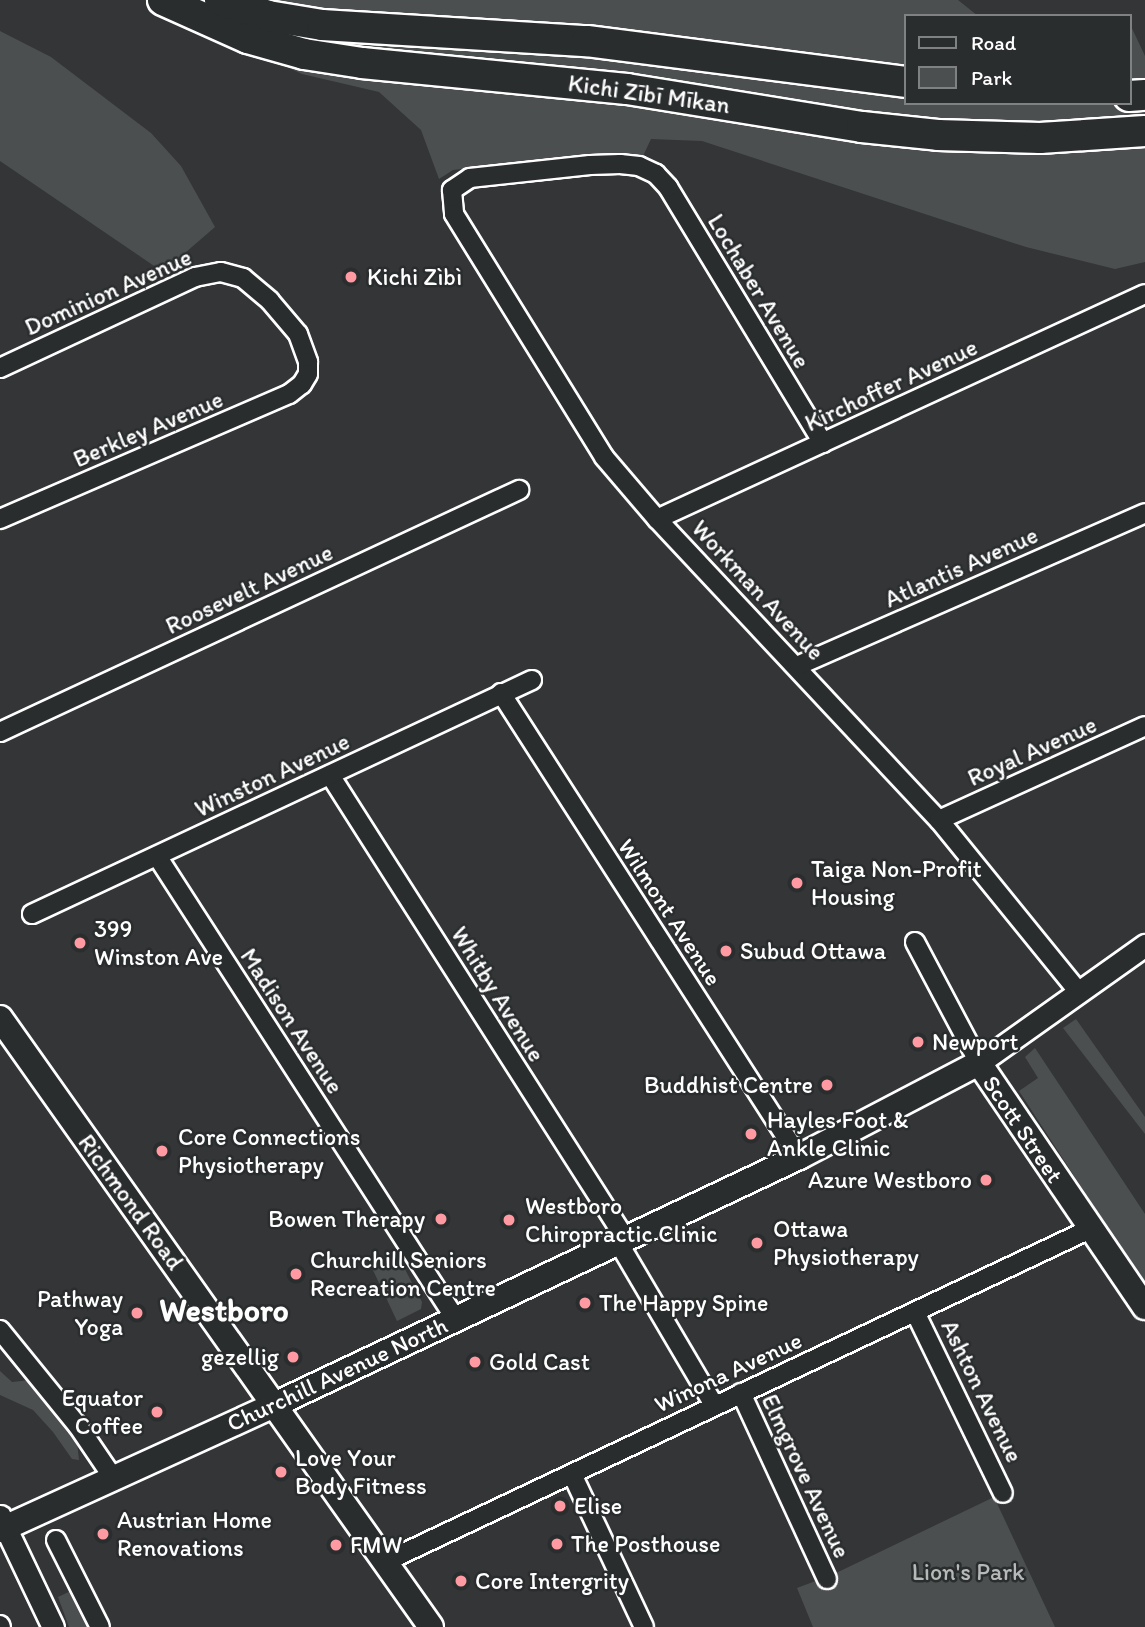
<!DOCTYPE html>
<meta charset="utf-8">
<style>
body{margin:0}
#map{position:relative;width:1145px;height:1627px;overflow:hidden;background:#333536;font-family:Itim,sans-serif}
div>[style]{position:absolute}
.green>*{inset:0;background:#4c4f50}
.roads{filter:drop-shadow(2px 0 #fff) drop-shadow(-2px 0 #fff) drop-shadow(0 2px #fff) drop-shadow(0 -2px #fff)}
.minor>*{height:18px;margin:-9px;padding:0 9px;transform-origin:9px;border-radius:9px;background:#2a2d2e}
.tertiary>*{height:21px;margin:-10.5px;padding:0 10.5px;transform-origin:10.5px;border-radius:10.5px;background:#2a2d2e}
.secondary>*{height:24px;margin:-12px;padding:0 12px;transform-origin:12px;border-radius:12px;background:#2a2d2e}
.trunk>*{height:30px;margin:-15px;padding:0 15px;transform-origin:15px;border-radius:15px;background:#2a2d2e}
.dots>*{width:19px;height:19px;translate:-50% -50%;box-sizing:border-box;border:4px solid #2a2d2e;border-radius:50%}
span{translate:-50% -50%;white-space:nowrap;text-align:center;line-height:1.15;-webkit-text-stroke:5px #2a2d2e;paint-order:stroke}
.street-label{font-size:24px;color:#fff}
.poi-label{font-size:24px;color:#fff}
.left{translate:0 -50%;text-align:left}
.right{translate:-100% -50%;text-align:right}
.park-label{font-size:24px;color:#b7b9b9}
.district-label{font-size:32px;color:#fff;font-weight:700}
.legend{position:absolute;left:904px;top:14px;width:228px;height:91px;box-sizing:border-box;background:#2a2d2e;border:2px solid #7f8182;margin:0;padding:9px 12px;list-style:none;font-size:21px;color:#fff}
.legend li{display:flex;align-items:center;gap:14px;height:35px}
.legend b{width:35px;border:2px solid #7f8182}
</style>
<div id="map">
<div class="green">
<div style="clip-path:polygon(145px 0,958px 0,978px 16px,905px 16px,905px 103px,1129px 103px,1129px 22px,1145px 56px,1145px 262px,1115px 269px,1026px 247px,702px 141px,651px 139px,643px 156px,515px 162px,453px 170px,439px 179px,421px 130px,379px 92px,302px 74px)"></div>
<div style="clip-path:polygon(0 31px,51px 57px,151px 133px,181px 166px,215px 227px,163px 272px,0 161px)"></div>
<div style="clip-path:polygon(1076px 1019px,1145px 1117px,1145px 1134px,1063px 1028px)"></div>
<div style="clip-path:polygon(1035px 1048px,1145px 1214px,1145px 1285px,1019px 1091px,1038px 1078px,1025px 1057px)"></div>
<div style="clip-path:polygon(396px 1252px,422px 1302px,421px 1309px,397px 1321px,371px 1266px)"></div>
<div style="clip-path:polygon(0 1371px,12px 1382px,30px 1380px,77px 1442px,79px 1460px,72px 1459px,53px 1432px,33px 1410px,0 1395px)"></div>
<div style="clip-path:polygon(994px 1497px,1055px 1627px,813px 1627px,797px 1588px,834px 1574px)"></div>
<div style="clip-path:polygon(75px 1589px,93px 1627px,69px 1627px,58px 1597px)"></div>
</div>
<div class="roads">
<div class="minor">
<div style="left:0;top:368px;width:215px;rotate:-25deg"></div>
<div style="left:195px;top:277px;width:26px;rotate:-11deg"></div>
<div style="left:221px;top:272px;width:23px;rotate:15deg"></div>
<div style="left:243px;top:278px;width:35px;rotate:40deg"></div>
<div style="left:270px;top:301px;width:43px;rotate:49.7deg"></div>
<div style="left:298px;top:334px;width:30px;rotate:70deg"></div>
<div style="left:308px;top:362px;width:12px;rotate:90deg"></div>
<div style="left:308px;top:374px;width:12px;rotate:121deg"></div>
<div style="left:302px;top:384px;width:16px;rotate:142deg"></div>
<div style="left:289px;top:394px;width:315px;rotate:156.6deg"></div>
<div style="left:823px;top:443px;width:299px;rotate:-121.2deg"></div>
<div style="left:668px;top:187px;width:18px;rotate:-133deg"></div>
<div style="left:656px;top:174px;width:19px;rotate:-155deg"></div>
<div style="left:639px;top:166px;width:19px;rotate:-174deg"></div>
<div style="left:620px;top:164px;width:30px;rotate:178deg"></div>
<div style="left:590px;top:165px;width:121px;rotate:173.8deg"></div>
<div style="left:470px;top:178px;width:22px;rotate:146deg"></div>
<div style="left:452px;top:190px;width:24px;rotate:85deg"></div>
<div style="left:454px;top:214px;width:286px;rotate:58.3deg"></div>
<div style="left:604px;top:457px;width:82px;rotate:49.5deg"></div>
<div style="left:657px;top:519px;width:412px;rotate:46.9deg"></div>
<div style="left:939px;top:820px;width:220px;rotate:50.9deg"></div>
<div style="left:657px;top:519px;width:537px;rotate:-24.75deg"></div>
<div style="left:797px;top:666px;width:380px;rotate:-23.7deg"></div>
<div style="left:501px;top:693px;width:551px;rotate:57.29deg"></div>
<div style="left:0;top:732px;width:573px;rotate:-25deg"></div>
<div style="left:330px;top:775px;width:549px;rotate:57.5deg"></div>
<div style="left:939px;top:820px;width:226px;rotate:-24.5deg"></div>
<div style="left:157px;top:856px;width:550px;rotate:57.18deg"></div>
<div style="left:32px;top:914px;width:552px;rotate:-25.08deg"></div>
<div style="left:915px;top:942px;width:137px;rotate:62.1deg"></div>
<div style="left:618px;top:1242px;width:189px;rotate:59.5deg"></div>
<div style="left:915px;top:1312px;width:201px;rotate:64.1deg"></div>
<div style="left:0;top:1330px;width:124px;rotate:50.9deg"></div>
<div style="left:78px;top:1426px;width:60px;rotate:55.8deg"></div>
<div style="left:741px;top:1393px;width:205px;rotate:65.2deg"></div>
<div style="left:572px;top:1474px;width:169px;rotate:64.8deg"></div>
<div style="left:56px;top:1540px;width:97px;rotate:63.2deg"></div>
<div style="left:387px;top:1561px;width:777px;rotate:-25.28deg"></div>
<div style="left:0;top:1625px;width:2px;rotate:63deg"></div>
</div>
<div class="tertiary">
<div style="left:979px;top:1063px;width:204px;rotate:-35.4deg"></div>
<div style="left:0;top:1516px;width:123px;rotate:64.5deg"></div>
</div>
<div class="secondary">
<div style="left:0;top:1018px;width:746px;rotate:54.71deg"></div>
<div style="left:0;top:1530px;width:301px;rotate:-24.5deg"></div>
<div style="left:274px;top:1405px;width:581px;rotate:-25.29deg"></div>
<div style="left:799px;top:1157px;width:203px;rotate:-27.6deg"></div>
<div style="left:979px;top:1063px;width:295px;rotate:55.8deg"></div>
</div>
<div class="trunk">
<div style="left:163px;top:0;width:93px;rotate:24.1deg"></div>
<div style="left:248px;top:38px;width:58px;rotate:15.9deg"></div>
<div style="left:304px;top:54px;width:59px;rotate:8.8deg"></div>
<div style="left:362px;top:63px;width:266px;rotate:5.6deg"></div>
<div style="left:627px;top:89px;width:238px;rotate:9.2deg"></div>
<div style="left:862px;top:127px;width:76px;rotate:6deg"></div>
<div style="left:938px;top:135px;width:102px;rotate:1.7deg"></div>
<div style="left:1040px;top:138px;width:105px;rotate:-3.8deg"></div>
<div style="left:220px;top:0;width:51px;rotate:18.4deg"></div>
<div style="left:268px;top:16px;width:55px;rotate:9.5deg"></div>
<div style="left:322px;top:25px;width:265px;rotate:3.5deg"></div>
<div style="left:587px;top:41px;width:321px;rotate:7.3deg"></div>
<div style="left:1129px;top:96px;width:16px;rotate:-4deg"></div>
</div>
</div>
<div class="dots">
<div style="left:351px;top:277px;background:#ff9aa2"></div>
<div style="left:797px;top:883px;background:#ff9aa2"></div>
<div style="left:80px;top:943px;background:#ff9aa2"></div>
<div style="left:726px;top:951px;background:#ff9aa2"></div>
<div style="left:918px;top:1042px;background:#ff9aa2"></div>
<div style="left:827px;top:1085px;background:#ff9aa2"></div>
<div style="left:751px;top:1134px;background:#ff9aa2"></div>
<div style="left:162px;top:1151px;background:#ff9aa2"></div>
<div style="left:986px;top:1180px;background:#ff9aa2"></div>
<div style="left:441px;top:1219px;background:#ff9aa2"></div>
<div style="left:509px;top:1220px;background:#ff9aa2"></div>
<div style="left:757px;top:1243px;background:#ff9aa2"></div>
<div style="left:296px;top:1274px;background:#ff9aa2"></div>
<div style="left:585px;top:1303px;background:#ff9aa2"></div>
<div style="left:137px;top:1313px;background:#ff9aa2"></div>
<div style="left:293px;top:1357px;background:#ff9aa2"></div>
<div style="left:475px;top:1362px;background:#ff9aa2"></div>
<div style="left:157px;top:1412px;background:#ff9aa2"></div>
<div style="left:281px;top:1472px;background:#ff9aa2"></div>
<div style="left:560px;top:1506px;background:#ff9aa2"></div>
<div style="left:103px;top:1534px;background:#ff9aa2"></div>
<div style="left:557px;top:1544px;background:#ff9aa2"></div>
<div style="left:336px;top:1545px;background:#ff9aa2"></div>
<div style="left:461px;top:1581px;background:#ff9aa2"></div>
</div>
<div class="street-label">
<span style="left:649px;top:94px;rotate:8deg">Kichi Zībī Mīkan</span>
<span style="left:759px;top:291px;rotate:59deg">Lochaber Avenue</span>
<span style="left:108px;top:292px;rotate:-24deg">Dominion Avenue</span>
<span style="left:891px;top:385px;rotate:-25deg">Kirchoffer Avenue</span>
<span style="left:148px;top:429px;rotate:-23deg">Berkley Avenue</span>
<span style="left:961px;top:567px;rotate:-24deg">Atlantis Avenue</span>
<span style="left:249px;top:589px;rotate:-25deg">Roosevelt Avenue</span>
<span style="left:758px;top:590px;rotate:47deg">Workman Avenue</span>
<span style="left:1032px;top:751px;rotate:-24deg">Royal Avenue</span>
<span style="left:272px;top:775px;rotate:-25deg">Winston Avenue</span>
<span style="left:670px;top:912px;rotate:57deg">Wilmont Avenue</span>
<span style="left:498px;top:994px;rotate:58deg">Whitby Avenue</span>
<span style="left:292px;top:1021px;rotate:57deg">Madison Avenue</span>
<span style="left:1023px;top:1129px;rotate:56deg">Scott Street</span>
<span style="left:131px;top:1202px;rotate:54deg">Richmond Road</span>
<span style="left:728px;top:1372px;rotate:-25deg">Winona Avenue</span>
<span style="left:337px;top:1374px;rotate:-25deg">Churchill Avenue North</span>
<span style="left:982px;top:1391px;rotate:64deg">Ashton Avenue</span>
<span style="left:806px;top:1476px;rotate:65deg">Elmgrove Avenue</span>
</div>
<div class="poi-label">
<span class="left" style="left:367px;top:277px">Kichi Zìbì</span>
<span class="left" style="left:811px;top:883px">Taiga Non-Profit<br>Housing</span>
<span class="left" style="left:94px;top:943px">399<br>Winston Ave</span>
<span class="left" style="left:740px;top:951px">Subud Ottawa</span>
<span class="left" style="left:932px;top:1042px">Newport</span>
<span class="right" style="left:813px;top:1085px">Buddhist Centre</span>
<span class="left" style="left:767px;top:1134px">Hayles Foot &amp;<br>Ankle Clinic</span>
<span class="left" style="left:178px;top:1151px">Core Connections<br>Physiotherapy</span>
<span class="right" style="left:972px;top:1180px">Azure Westboro</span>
<span class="left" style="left:525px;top:1220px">Westboro<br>Chiropractic Clinic</span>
<span class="right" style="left:425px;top:1219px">Bowen Therapy</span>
<span class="left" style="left:773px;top:1243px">Ottawa<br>Physiotherapy</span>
<span class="left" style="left:310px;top:1274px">Churchill Seniors<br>Recreation Centre</span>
<span class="right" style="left:123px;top:1313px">Pathway<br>Yoga</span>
<span class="left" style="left:599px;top:1303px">The Happy Spine</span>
<span class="right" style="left:279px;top:1357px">gezellig</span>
<span class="left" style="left:489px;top:1362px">Gold Cast</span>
<span class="right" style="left:143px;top:1412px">Equator<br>Coffee</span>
<span class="left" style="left:295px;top:1472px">Love Your<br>Body Fitness</span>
<span class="left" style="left:574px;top:1506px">Elise</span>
<span class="left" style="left:117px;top:1534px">Austrian Home<br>Renovations</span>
<span class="left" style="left:571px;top:1544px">The Posthouse</span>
<span class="left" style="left:350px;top:1545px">FMW</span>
<span class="left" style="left:475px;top:1581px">Core Intergrity</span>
</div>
<div class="park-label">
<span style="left:968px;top:1572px">Lion's Park</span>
</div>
<div class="district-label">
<span style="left:224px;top:1310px">Westboro</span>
</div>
<ul class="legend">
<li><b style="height:9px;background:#2a2d2e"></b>Road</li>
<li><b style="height:19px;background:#4c4f50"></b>Park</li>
</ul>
</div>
